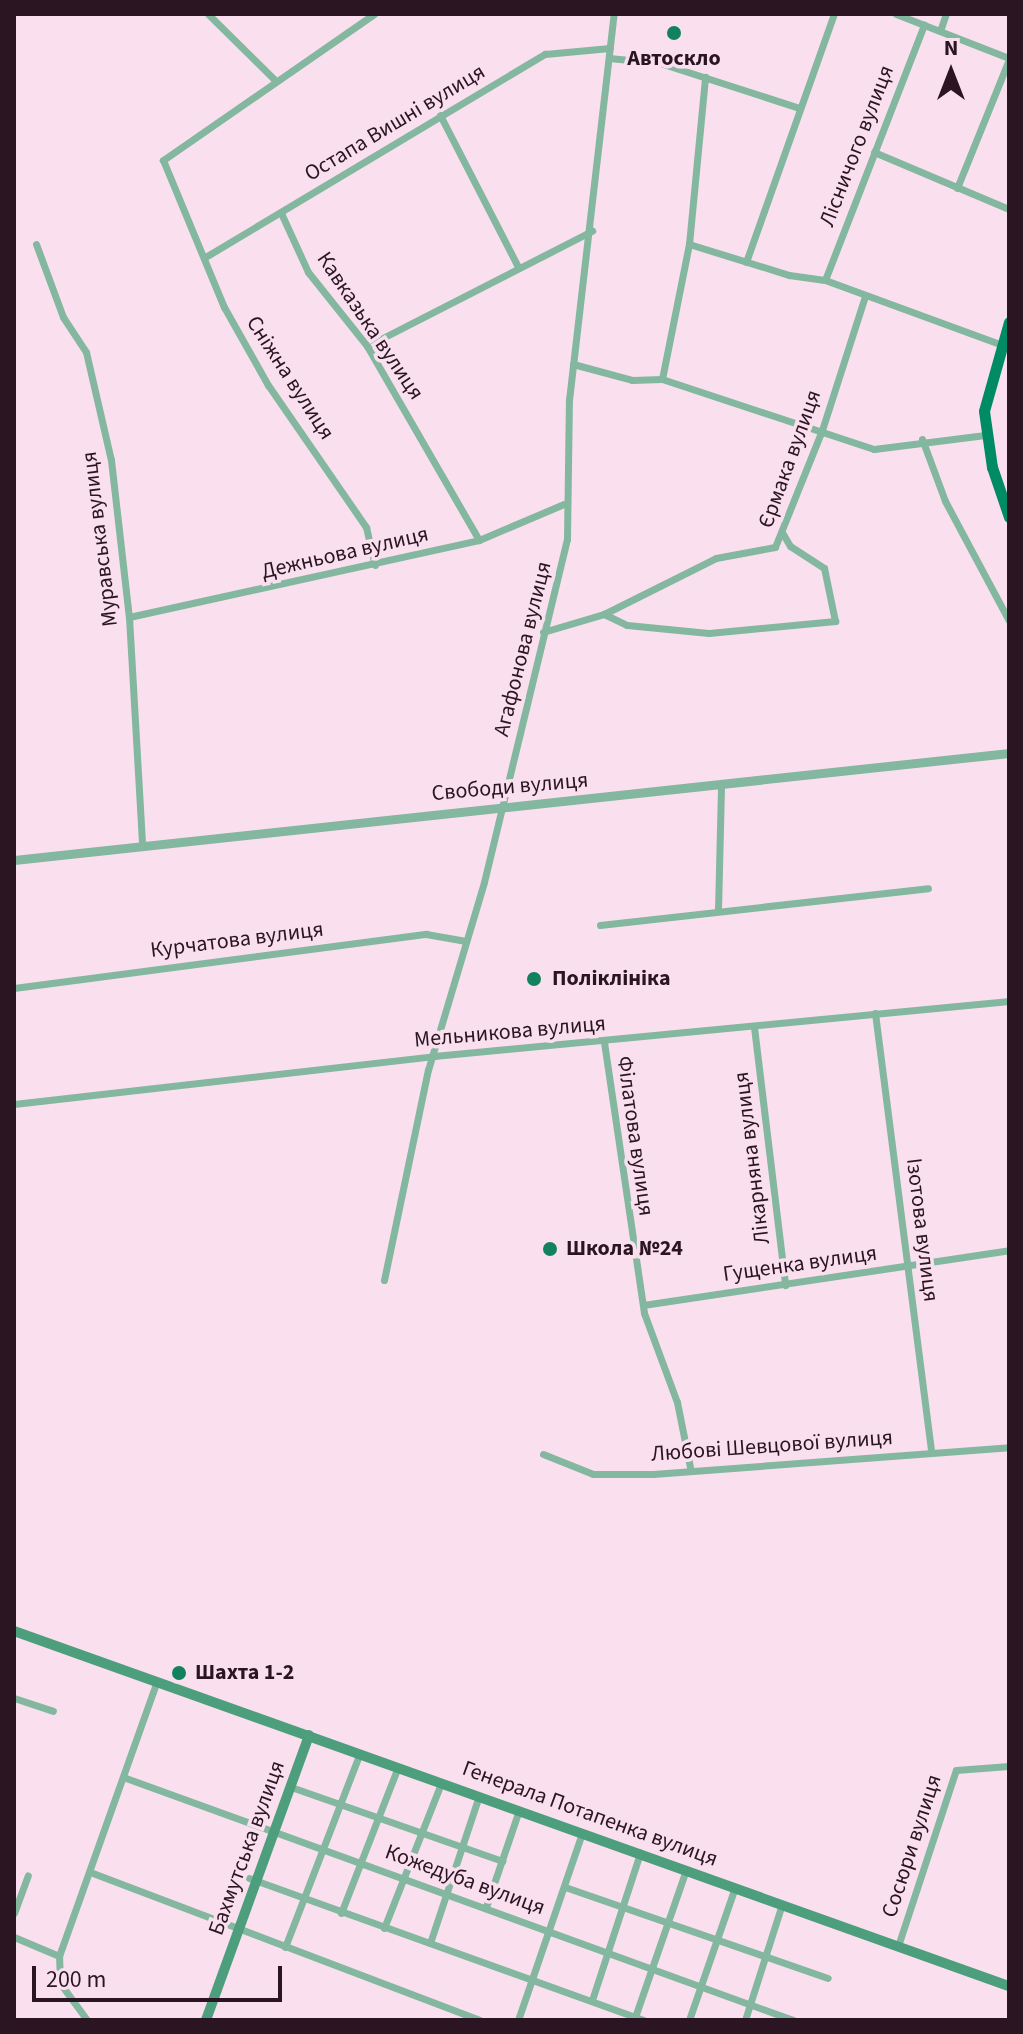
<!DOCTYPE html>
<meta charset="utf-8">
<style>
body{margin:0}
#map{position:relative;width:1023px;height:2034px;overflow:hidden;background:#fae0ee;font-family:"Source Sans 3",sans-serif}
div>[style]{position:absolute}
.minor>*{height:7px;margin:-3.5px;padding:0 3.5px;transform-origin:3.5px;border-radius:3.5px;background:#84b7a0}
.tertiary>*{height:9px;margin:-4.5px;padding:0 4.5px;transform-origin:4.5px;border-radius:4.5px;background:#84b7a0}
.secondary>*{height:10px;margin:-5px;padding:0 5px;transform-origin:5px;border-radius:5px;background:#4c9e7d}
.primary>*{height:11px;margin:-5.5px;padding:0 5.5px;transform-origin:5.5px;border-radius:5.5px;background:#008b64}
.dots>*{width:22px;height:22px;translate:-50% -50%;box-sizing:border-box;border:4px solid #fae0ee;border-radius:50%}
span{translate:-50% -50%;white-space:nowrap;text-align:center;line-height:1.15;-webkit-text-stroke:7px #fae0ee;paint-order:stroke}
.poi-label{font-size:22px;color:#2b1522;font-weight:700}
.left{translate:0 -50%;text-align:left}
.street-label{font-size:22px;color:#2b1522}
.frame{position:absolute;inset:0;border:16px solid #2b1522;pointer-events:none}
.north{position:absolute;left:911px;top:32px;width:80px;height:80px;-webkit-text-stroke:6px #fae0ee;paint-order:stroke;rotate:0deg;font-size:22px;font-weight:700;line-height:32px;text-align:center;color:#2b1522}
.north::after{content:'';display:block;margin:auto;width:28px;height:36px;background:#2b1522;clip-path:polygon(50% 0,100% 100%,50% 72%,0 100%)}
.scale{position:absolute;left:32px;top:1966px;width:250px;height:36px;box-sizing:border-box;border:4px solid #2b1522;border-top:0;padding-left:10px;font-size:24px;line-height:28px;white-space:nowrap;color:#2b1522;-webkit-text-stroke:6px #fae0ee;paint-order:stroke}
</style>
<div id="map">
<div class="minor">
<div style="left:208px;top:14px;width:95px;rotate:44.6deg"></div>
<div style="left:374px;top:14px;width:257px;rotate:145.3deg"></div>
<div style="left:163px;top:160px;width:159px;rotate:67.5deg"></div>
<div style="left:224px;top:307px;width:90px;rotate:60.6deg"></div>
<div style="left:268px;top:385px;width:173px;rotate:55.4deg"></div>
<div style="left:366px;top:527px;width:39px;rotate:77deg"></div>
<div style="left:896px;top:14px;width:121px;rotate:21.3deg"></div>
<div style="left:940px;top:31px;width:18px;rotate:-71deg"></div>
<div style="left:609px;top:58px;width:51px;rotate:5.6deg"></div>
<div style="left:660px;top:63px;width:146px;rotate:17.9deg"></div>
<div style="left:440px;top:115px;width:171px;rotate:62.8deg"></div>
<div style="left:874px;top:152px;width:147px;rotate:22.9deg"></div>
<div style="left:957px;top:188px;width:139px;rotate:-68deg"></div>
<div style="left:281px;top:213px;width:65px;rotate:65.4deg"></div>
<div style="left:308px;top:272px;width:95px;rotate:51.4deg"></div>
<div style="left:367px;top:346px;width:224px;rotate:60deg"></div>
<div style="left:36px;top:244px;width:78px;rotate:69.7deg"></div>
<div style="left:63px;top:317px;width:42px;rotate:56.7deg"></div>
<div style="left:86px;top:352px;width:111px;rotate:77deg"></div>
<div style="left:111px;top:460px;width:158px;rotate:83.5deg"></div>
<div style="left:129px;top:617px;width:228px;rotate:86.7deg"></div>
<div style="left:689px;top:244px;width:105px;rotate:17.2deg"></div>
<div style="left:789px;top:275px;width:36px;rotate:8deg"></div>
<div style="left:825px;top:280px;width:186px;rotate:20.1deg"></div>
<div style="left:207px;top:256px;width:394px;rotate:-30.9deg"></div>
<div style="left:545px;top:54px;width:65px;rotate:-5.3deg"></div>
<div style="left:746px;top:262px;width:263px;rotate:-70.5deg"></div>
<div style="left:825px;top:280px;width:274px;rotate:-68.8deg"></div>
<div style="left:367px;top:346px;width:253px;rotate:-27.1deg"></div>
<div style="left:573px;top:364px;width:61px;rotate:15.2deg"></div>
<div style="left:632px;top:380px;width:30px;rotate:-2deg"></div>
<div style="left:662px;top:379px;width:223px;rotate:18.3deg"></div>
<div style="left:874px;top:449px;width:112px;rotate:-7.2deg"></div>
<div style="left:662px;top:379px;width:138px;rotate:-78.7deg"></div>
<div style="left:689px;top:244px;width:168px;rotate:-84.5deg"></div>
<div style="left:922px;top:439px;width:66px;rotate:69.6deg"></div>
<div style="left:945px;top:501px;width:136px;rotate:61.9deg"></div>
<div style="left:604px;top:614px;width:25px;rotate:26deg"></div>
<div style="left:627px;top:625px;width:82px;rotate:5.6deg"></div>
<div style="left:709px;top:633px;width:127px;rotate:-5.4deg"></div>
<div style="left:835px;top:621px;width:54px;rotate:-101.7deg"></div>
<div style="left:824px;top:568px;width:40px;rotate:-147.1deg"></div>
<div style="left:790px;top:546px;width:14px;rotate:-120deg"></div>
<div style="left:129px;top:617px;width:358px;rotate:-12.4deg"></div>
<div style="left:479px;top:540px;width:92px;rotate:-23deg"></div>
<div style="left:543px;top:632px;width:64px;rotate:-16.4deg"></div>
<div style="left:604px;top:614px;width:125px;rotate:-26.6deg"></div>
<div style="left:716px;top:558px;width:60px;rotate:-10.6deg"></div>
<div style="left:775px;top:547px;width:126px;rotate:-68.1deg"></div>
<div style="left:822px;top:430px;width:141px;rotate:-72.2deg"></div>
<div style="left:718px;top:910px;width:126px;rotate:-88.6deg"></div>
<div style="left:600px;top:925px;width:330px;rotate:-6.4deg"></div>
<div style="left:14px;top:988px;width:416px;rotate:-7.5deg"></div>
<div style="left:426px;top:934px;width:39px;rotate:10deg"></div>
<div style="left:875px;top:1013px;width:443px;rotate:82.7deg"></div>
<div style="left:754px;top:1027px;width:260px;rotate:83.1deg"></div>
<div style="left:604px;top:1042px;width:274px;rotate:81.6deg"></div>
<div style="left:644px;top:1313px;width:95px;rotate:69.7deg"></div>
<div style="left:677px;top:1402px;width:66px;rotate:78.7deg"></div>
<div style="left:14px;top:1104px;width:423px;rotate:-6.5deg"></div>
<div style="left:434px;top:1056px;width:578px;rotate:-5.46deg"></div>
<div style="left:384px;top:1280px;width:215px;rotate:-78.2deg"></div>
<div style="left:428px;top:1070px;width:196px;rotate:-73.4deg"></div>
<div style="left:484px;top:882px;width:353px;rotate:-76.4deg"></div>
<div style="left:567px;top:539px;width:139px;rotate:-89.2deg"></div>
<div style="left:569px;top:400px;width:389px;rotate:-83.4deg"></div>
<div style="left:643px;top:1305px;width:370px;rotate:-8.5deg"></div>
<div style="left:543px;top:1454px;width:54px;rotate:21.8deg"></div>
<div style="left:593px;top:1474px;width:60px"></div>
<div style="left:653px;top:1474px;width:357px;rotate:-4.3deg"></div>
<div style="left:14px;top:1698px;width:41px;rotate:18.4deg"></div>
<div style="left:123px;top:1777px;width:713px;rotate:19.94deg"></div>
<div style="left:291px;top:1787px;width:224px;rotate:19.3deg"></div>
<div style="left:90px;top:1872px;width:417px;rotate:20.8deg"></div>
<div style="left:249px;top:1878px;width:420px;rotate:19.8deg"></div>
<div style="left:565px;top:1887px;width:278px;rotate:19.1deg"></div>
<div style="left:486px;top:1907px;width:102px;rotate:-71.2deg"></div>
<div style="left:14px;top:1913px;width:40px;rotate:-69.8deg"></div>
<div style="left:341px;top:1913px;width:157px;rotate:-68.7deg"></div>
<div style="left:384px;top:1928px;width:156px;rotate:-68.5deg"></div>
<div style="left:14px;top:1937px;width:49px;rotate:22.9deg"></div>
<div style="left:430px;top:1943px;width:155px;rotate:-71.6deg"></div>
<div style="left:898px;top:1946px;width:185px;rotate:-71.8deg"></div>
<div style="left:956px;top:1770px;width:53px;rotate:-4.3deg"></div>
<div style="left:285px;top:1947px;width:208px;rotate:-68.9deg"></div>
<div style="left:592px;top:2000px;width:155px;rotate:-71.9deg"></div>
<div style="left:635px;top:2017px;width:156px;rotate:-70.9deg"></div>
<div style="left:87px;top:2020px;width:46px;rotate:-126.1deg"></div>
<div style="left:60px;top:1983px;width:27px;rotate:-92deg"></div>
<div style="left:59px;top:1956px;width:292px;rotate:-70.4deg"></div>
<div style="left:518px;top:2020px;width:198px;rotate:-71.1deg"></div>
<div style="left:689px;top:2020px;width:141px;rotate:-70.9deg"></div>
<div style="left:745px;top:2020px;width:122px;rotate:-72.3deg"></div>
</div>
<div class="tertiary">
<div style="left:14px;top:860px;width:1001px;rotate:-6.14deg"></div>
</div>
<div class="secondary">
<div style="left:14px;top:1631px;width:1056px;rotate:19.64deg"></div>
<div style="left:206px;top:2020px;width:303px;rotate:-70.1deg"></div>
</div>
<div class="primary">
<div style="left:1009px;top:322px;width:92px;rotate:105.7deg"></div>
<div style="left:984px;top:411px;width:57px;rotate:81.9deg"></div>
<div style="left:992px;top:467px;width:53px;rotate:71.2deg"></div>
</div>
<div class="dots">
<div style="left:674px;top:33px;background:#12815e"></div>
<div style="left:534px;top:979px;background:#12815e"></div>
<div style="left:550px;top:1249px;background:#12815e"></div>
<div style="left:179px;top:1673px;background:#12815e"></div>
</div>
<div class="poi-label">
<span style="left:674px;top:59px">Автоскло</span>
<span class="left" style="left:552px;top:979px">Поліклініка</span>
<span class="left" style="left:566px;top:1249px">Школа №24</span>
<span class="left" style="left:195px;top:1673px">Шахта 1-2</span>
</div>
<div class="street-label">
<span style="left:395px;top:123px;rotate:-31deg">Остапа Вишні вулиця</span>
<span style="left:857px;top:146px;rotate:-69deg">Лісничого вулиця</span>
<span style="left:370px;top:326px;rotate:56deg">Кавказька вулиця</span>
<span style="left:290px;top:378px;rotate:57deg">Сніжна вулиця</span>
<span style="left:790px;top:459px;rotate:-70deg">Єрмака вулиця</span>
<span style="left:100px;top:539px;rotate:-97deg">Муравська вулиця</span>
<span style="left:345px;top:553px;rotate:-13deg">Дежньова вулиця</span>
<span style="left:523px;top:649px;rotate:-76deg">Агафонова вулиця</span>
<span style="left:510px;top:787px;rotate:-5deg">Свободи вулиця</span>
<span style="left:237px;top:940px;rotate:-7deg">Курчатова вулиця</span>
<span style="left:510px;top:1032px;rotate:-5deg">Мельникова вулиця</span>
<span style="left:635px;top:1136px;rotate:82deg">Філатова вулиця</span>
<span style="left:752px;top:1158px;rotate:-97deg">Лікарняна вулиця</span>
<span style="left:922px;top:1230px;rotate:83deg">Ізотова вулиця</span>
<span style="left:800px;top:1264px;rotate:-8deg">Гущенка вулиця</span>
<span style="left:772px;top:1446px;rotate:-4deg">Любові Шевцової вулиця</span>
<span style="left:590px;top:1814px;rotate:20deg">Генерала Потапенка вулиця</span>
<span style="left:912px;top:1846px;rotate:-72deg">Сосюри вулиця</span>
<span style="left:247px;top:1848px;rotate:-70deg">Бахмутська вулиця</span>
<span style="left:465px;top:1880px;rotate:20deg">Кожедуба вулиця</span>
</div>
<div class="frame"></div>
<div class="north">N</div>
<div class="scale">200 m</div>
</div>
